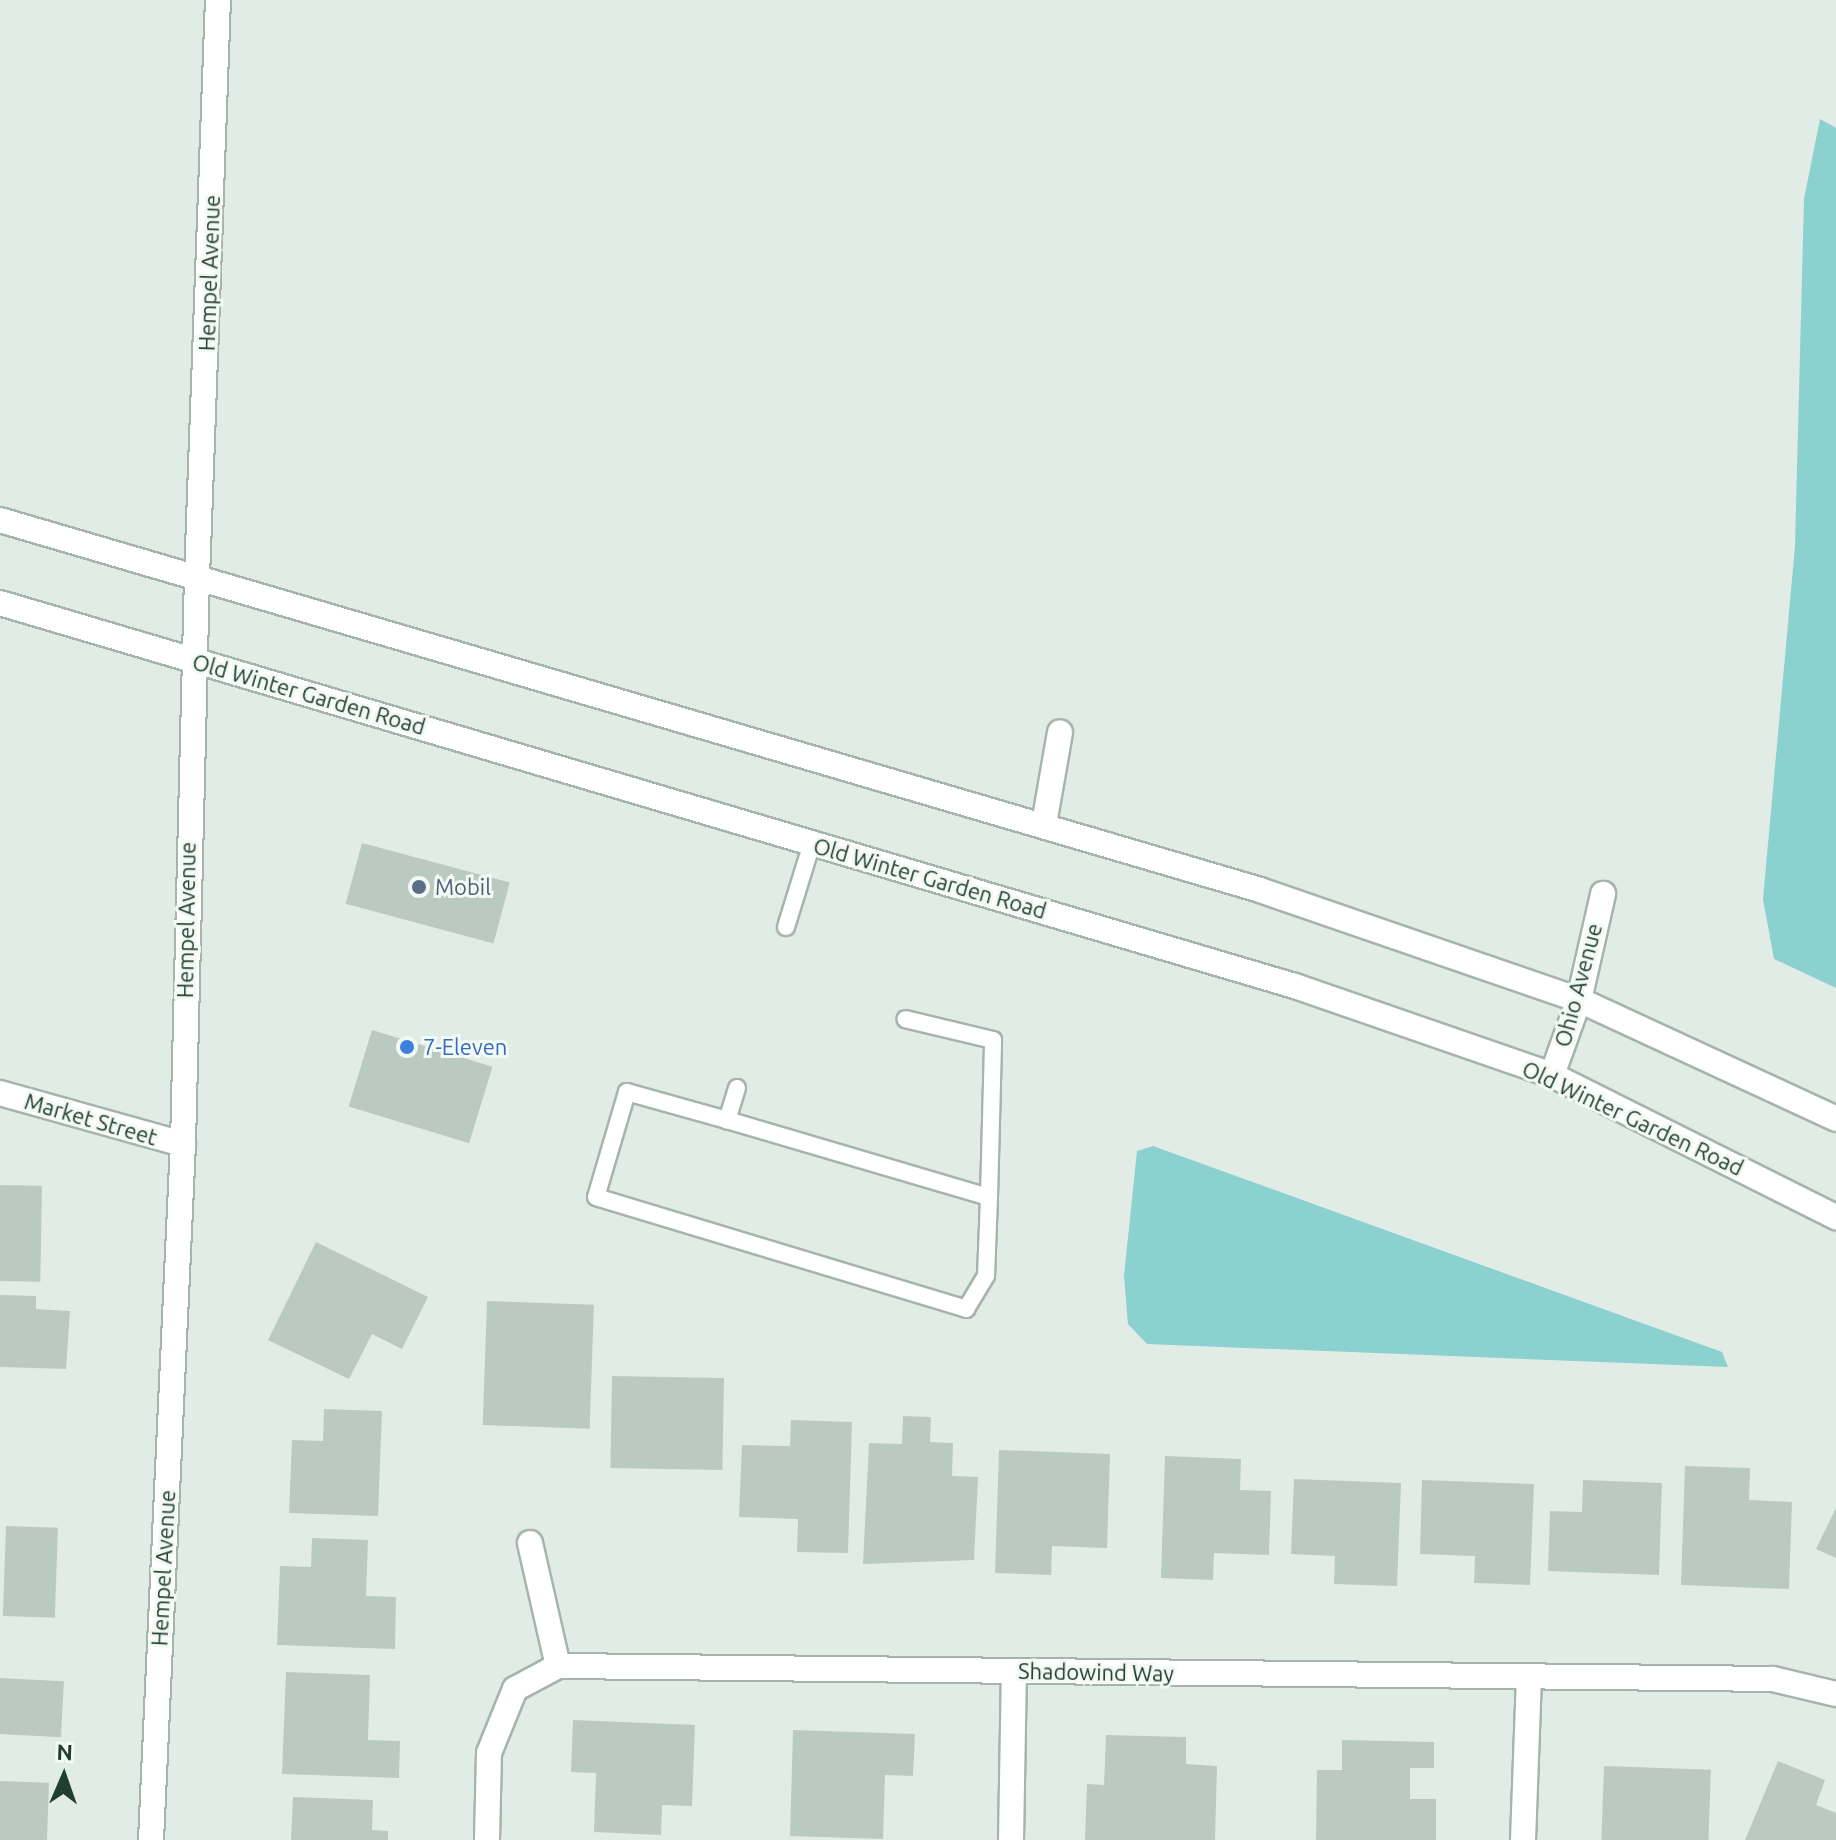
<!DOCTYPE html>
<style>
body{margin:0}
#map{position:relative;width:1836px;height:1840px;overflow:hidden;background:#e2ece6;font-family:Ubuntu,sans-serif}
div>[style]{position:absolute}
.water>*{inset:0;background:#8ad1cf}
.building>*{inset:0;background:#bbcac1;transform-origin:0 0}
.roads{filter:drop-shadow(2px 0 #a5b4ac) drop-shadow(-2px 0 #a5b4ac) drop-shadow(0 2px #a5b4ac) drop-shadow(0 -2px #a5b4ac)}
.service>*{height:16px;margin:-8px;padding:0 8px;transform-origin:8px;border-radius:8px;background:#fff}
.minor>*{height:24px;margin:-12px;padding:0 12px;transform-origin:12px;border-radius:12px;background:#fff}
.tertiary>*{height:24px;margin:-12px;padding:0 12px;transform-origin:12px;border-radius:12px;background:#fff}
.secondary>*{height:24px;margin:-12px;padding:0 12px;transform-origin:12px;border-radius:12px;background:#fff}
.dots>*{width:22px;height:22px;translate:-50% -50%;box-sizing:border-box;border:4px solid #f3f9f5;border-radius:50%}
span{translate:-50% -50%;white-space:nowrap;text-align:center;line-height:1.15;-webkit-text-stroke:6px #f3f9f5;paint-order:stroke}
.street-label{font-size:22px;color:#223e31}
.service-label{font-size:22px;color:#4e5e75}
.left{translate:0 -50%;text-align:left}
.shop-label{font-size:22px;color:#366cbe}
.north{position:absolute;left:24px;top:1736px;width:80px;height:80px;-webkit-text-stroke:6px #f3f9f5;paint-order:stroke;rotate:2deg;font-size:22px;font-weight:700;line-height:32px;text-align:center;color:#223e31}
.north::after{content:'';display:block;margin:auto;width:28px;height:36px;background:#223e31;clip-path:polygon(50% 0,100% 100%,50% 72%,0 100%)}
</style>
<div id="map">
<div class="water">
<div style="clip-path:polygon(1820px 119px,1836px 128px,1836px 988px,1774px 959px,1763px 899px,1795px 546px,1804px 199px)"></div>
<div style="clip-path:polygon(1153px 1146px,1722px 1352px,1728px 1367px,1147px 1344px,1128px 1324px,1124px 1276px,1137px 1151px)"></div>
</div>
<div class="building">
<div style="left:362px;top:843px;width:153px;height:63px;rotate:15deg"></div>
<div style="left:372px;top:1030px;width:126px;height:80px;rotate:17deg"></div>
<div style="left:0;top:1185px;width:42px;height:96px;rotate:1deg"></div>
<div style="clip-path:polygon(316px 1242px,428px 1297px,402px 1349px,372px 1334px,349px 1379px,268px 1340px)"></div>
<div style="clip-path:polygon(0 1295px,36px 1296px,36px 1309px,70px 1311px,66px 1369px,0 1367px)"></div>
<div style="left:487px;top:1301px;width:107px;height:124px;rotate:2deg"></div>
<div style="left:612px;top:1376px;width:112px;height:92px;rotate:1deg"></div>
<div style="clip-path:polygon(324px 1409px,382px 1411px,378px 1516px,289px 1513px,292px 1440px,323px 1441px)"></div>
<div style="clip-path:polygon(903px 1416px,931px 1417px,930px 1442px,953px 1443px,952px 1476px,978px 1477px,974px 1560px,863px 1564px,869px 1443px,902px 1444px)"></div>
<div style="clip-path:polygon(791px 1420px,852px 1422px,848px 1553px,797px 1552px,798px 1519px,739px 1517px,742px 1445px,790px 1446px)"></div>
<div style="clip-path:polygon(999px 1450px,1110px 1454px,1107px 1548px,1052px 1546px,1051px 1575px,995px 1573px)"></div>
<div style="clip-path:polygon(1165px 1456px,1241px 1459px,1240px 1490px,1271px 1491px,1269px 1555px,1214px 1553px,1213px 1580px,1161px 1578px)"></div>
<div style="clip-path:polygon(1685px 1466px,1750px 1468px,1749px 1500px,1792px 1502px,1789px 1589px,1681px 1585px)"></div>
<div style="clip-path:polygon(1294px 1479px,1401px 1483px,1397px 1586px,1334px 1584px,1335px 1556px,1291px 1554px)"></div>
<div style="clip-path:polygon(1422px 1480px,1534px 1484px,1530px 1585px,1474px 1583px,1475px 1556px,1420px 1554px)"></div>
<div style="clip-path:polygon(1583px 1480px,1662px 1483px,1659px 1575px,1548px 1571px,1550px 1511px,1582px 1512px)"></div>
<div style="clip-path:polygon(1836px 1508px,1836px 1558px,1816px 1549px)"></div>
<div style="left:6px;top:1526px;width:52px;height:90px;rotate:2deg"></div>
<div style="clip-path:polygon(312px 1538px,368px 1540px,366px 1596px,396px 1597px,395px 1649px,277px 1645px,280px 1566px,311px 1567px)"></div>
<div style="clip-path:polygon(286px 1672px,370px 1675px,368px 1740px,400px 1741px,399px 1778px,282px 1774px)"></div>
<div style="left:0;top:1678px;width:64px;height:56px;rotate:3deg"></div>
<div style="clip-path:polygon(573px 1720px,695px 1725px,692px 1806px,662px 1805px,661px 1835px,594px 1832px,596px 1773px,571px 1772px)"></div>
<div style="clip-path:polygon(793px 1730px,915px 1734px,913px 1776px,885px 1775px,883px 1839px,790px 1836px)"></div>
<div style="clip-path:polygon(1106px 1735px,1186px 1737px,1186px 1764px,1217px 1766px,1215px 1840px,1085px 1840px,1087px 1784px,1104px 1785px)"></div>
<div style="clip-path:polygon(1342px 1740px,1434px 1742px,1434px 1768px,1410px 1768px,1410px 1799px,1436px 1799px,1436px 1840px,1316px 1840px,1317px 1770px,1342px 1770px)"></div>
<div style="clip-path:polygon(1778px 1761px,1825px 1780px,1816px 1805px,1836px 1813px,1836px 1840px,1745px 1840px)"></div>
<div style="left:1604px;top:1766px;width:107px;height:74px;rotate:2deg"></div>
<div style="left:0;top:1781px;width:49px;height:59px;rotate:2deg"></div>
<div style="clip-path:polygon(293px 1797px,373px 1800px,372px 1830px,388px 1831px,388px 1840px,291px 1840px)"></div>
</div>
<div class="roads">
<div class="service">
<div style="left:786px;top:927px;width:88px;rotate:-72.8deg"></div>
<div style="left:737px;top:1088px;width:34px;rotate:107deg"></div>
<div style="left:727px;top:1120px;width:273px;rotate:16.4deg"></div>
<div style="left:989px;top:1197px;width:157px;rotate:-88.5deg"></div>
<div style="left:993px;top:1040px;width:90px;rotate:-166.6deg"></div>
<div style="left:727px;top:1120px;width:104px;rotate:-164.4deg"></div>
<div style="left:627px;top:1092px;width:109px;rotate:106.4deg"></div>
<div style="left:596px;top:1197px;width:387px;rotate:16.8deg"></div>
<div style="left:966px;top:1309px;width:39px;rotate:-59deg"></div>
<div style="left:986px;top:1276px;width:79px;rotate:-87.8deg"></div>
</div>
<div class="minor">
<div style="left:197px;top:577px;width:577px;rotate:-87.92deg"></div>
<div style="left:1044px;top:824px;width:93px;rotate:-80.1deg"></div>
<div style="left:1552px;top:1075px;width:80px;rotate:-70.2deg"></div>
<div style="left:1579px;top:1000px;width:109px;rotate:-77.2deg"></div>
<div style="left:0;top:1093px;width:190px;rotate:15.6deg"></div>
<div style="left:530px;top:1543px;width:126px;rotate:77.2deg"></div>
<div style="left:487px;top:1840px;width:87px;rotate:-88.7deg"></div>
<div style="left:489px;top:1753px;width:69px;rotate:-67.9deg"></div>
<div style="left:515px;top:1689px;width:49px;rotate:-28.1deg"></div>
<div style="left:558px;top:1666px;width:1215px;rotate:0.61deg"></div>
<div style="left:1773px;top:1679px;width:65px;rotate:13.4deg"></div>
<div style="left:1011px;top:1840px;width:169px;rotate:-89deg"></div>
<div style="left:1523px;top:1840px;width:164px;rotate:-87.9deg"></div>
</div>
<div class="tertiary">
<div style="left:151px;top:1840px;width:697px;rotate:-87.37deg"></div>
<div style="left:183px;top:1144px;width:567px;rotate:-88.59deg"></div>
</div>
<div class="secondary">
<div style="left:0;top:520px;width:1313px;rotate:16.36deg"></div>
<div style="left:1260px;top:890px;width:337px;rotate:19deg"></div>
<div style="left:1579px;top:1000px;width:283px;rotate:24.8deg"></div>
<div style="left:0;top:603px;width:1350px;rotate:16.48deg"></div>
<div style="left:1295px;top:986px;width:272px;rotate:19.1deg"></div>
<div style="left:1552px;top:1075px;width:318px;rotate:26.6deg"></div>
</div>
</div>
<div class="dots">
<div style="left:419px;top:887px;background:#5c6f8a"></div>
<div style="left:407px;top:1047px;background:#3f7fe0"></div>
</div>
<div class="street-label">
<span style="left:209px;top:273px;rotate:-88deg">Hempel Avenue</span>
<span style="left:309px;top:694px;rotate:16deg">Old Winter Garden Road</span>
<span style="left:930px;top:878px;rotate:16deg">Old Winter Garden Road</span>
<span style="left:186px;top:920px;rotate:-89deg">Hempel Avenue</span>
<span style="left:1578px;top:985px;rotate:-75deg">Ohio Avenue</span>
<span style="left:1633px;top:1118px;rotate:25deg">Old Winter Garden Road</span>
<span style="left:91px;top:1119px;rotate:16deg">Market Street</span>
<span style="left:163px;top:1568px;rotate:-87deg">Hempel Avenue</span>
<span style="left:1096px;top:1672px;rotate:1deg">Shadowind Way</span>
</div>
<div class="service-label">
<span class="left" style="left:435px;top:887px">Mobil</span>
</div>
<div class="shop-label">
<span class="left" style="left:423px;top:1047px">7-Eleven</span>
</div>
<div class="north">N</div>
</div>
